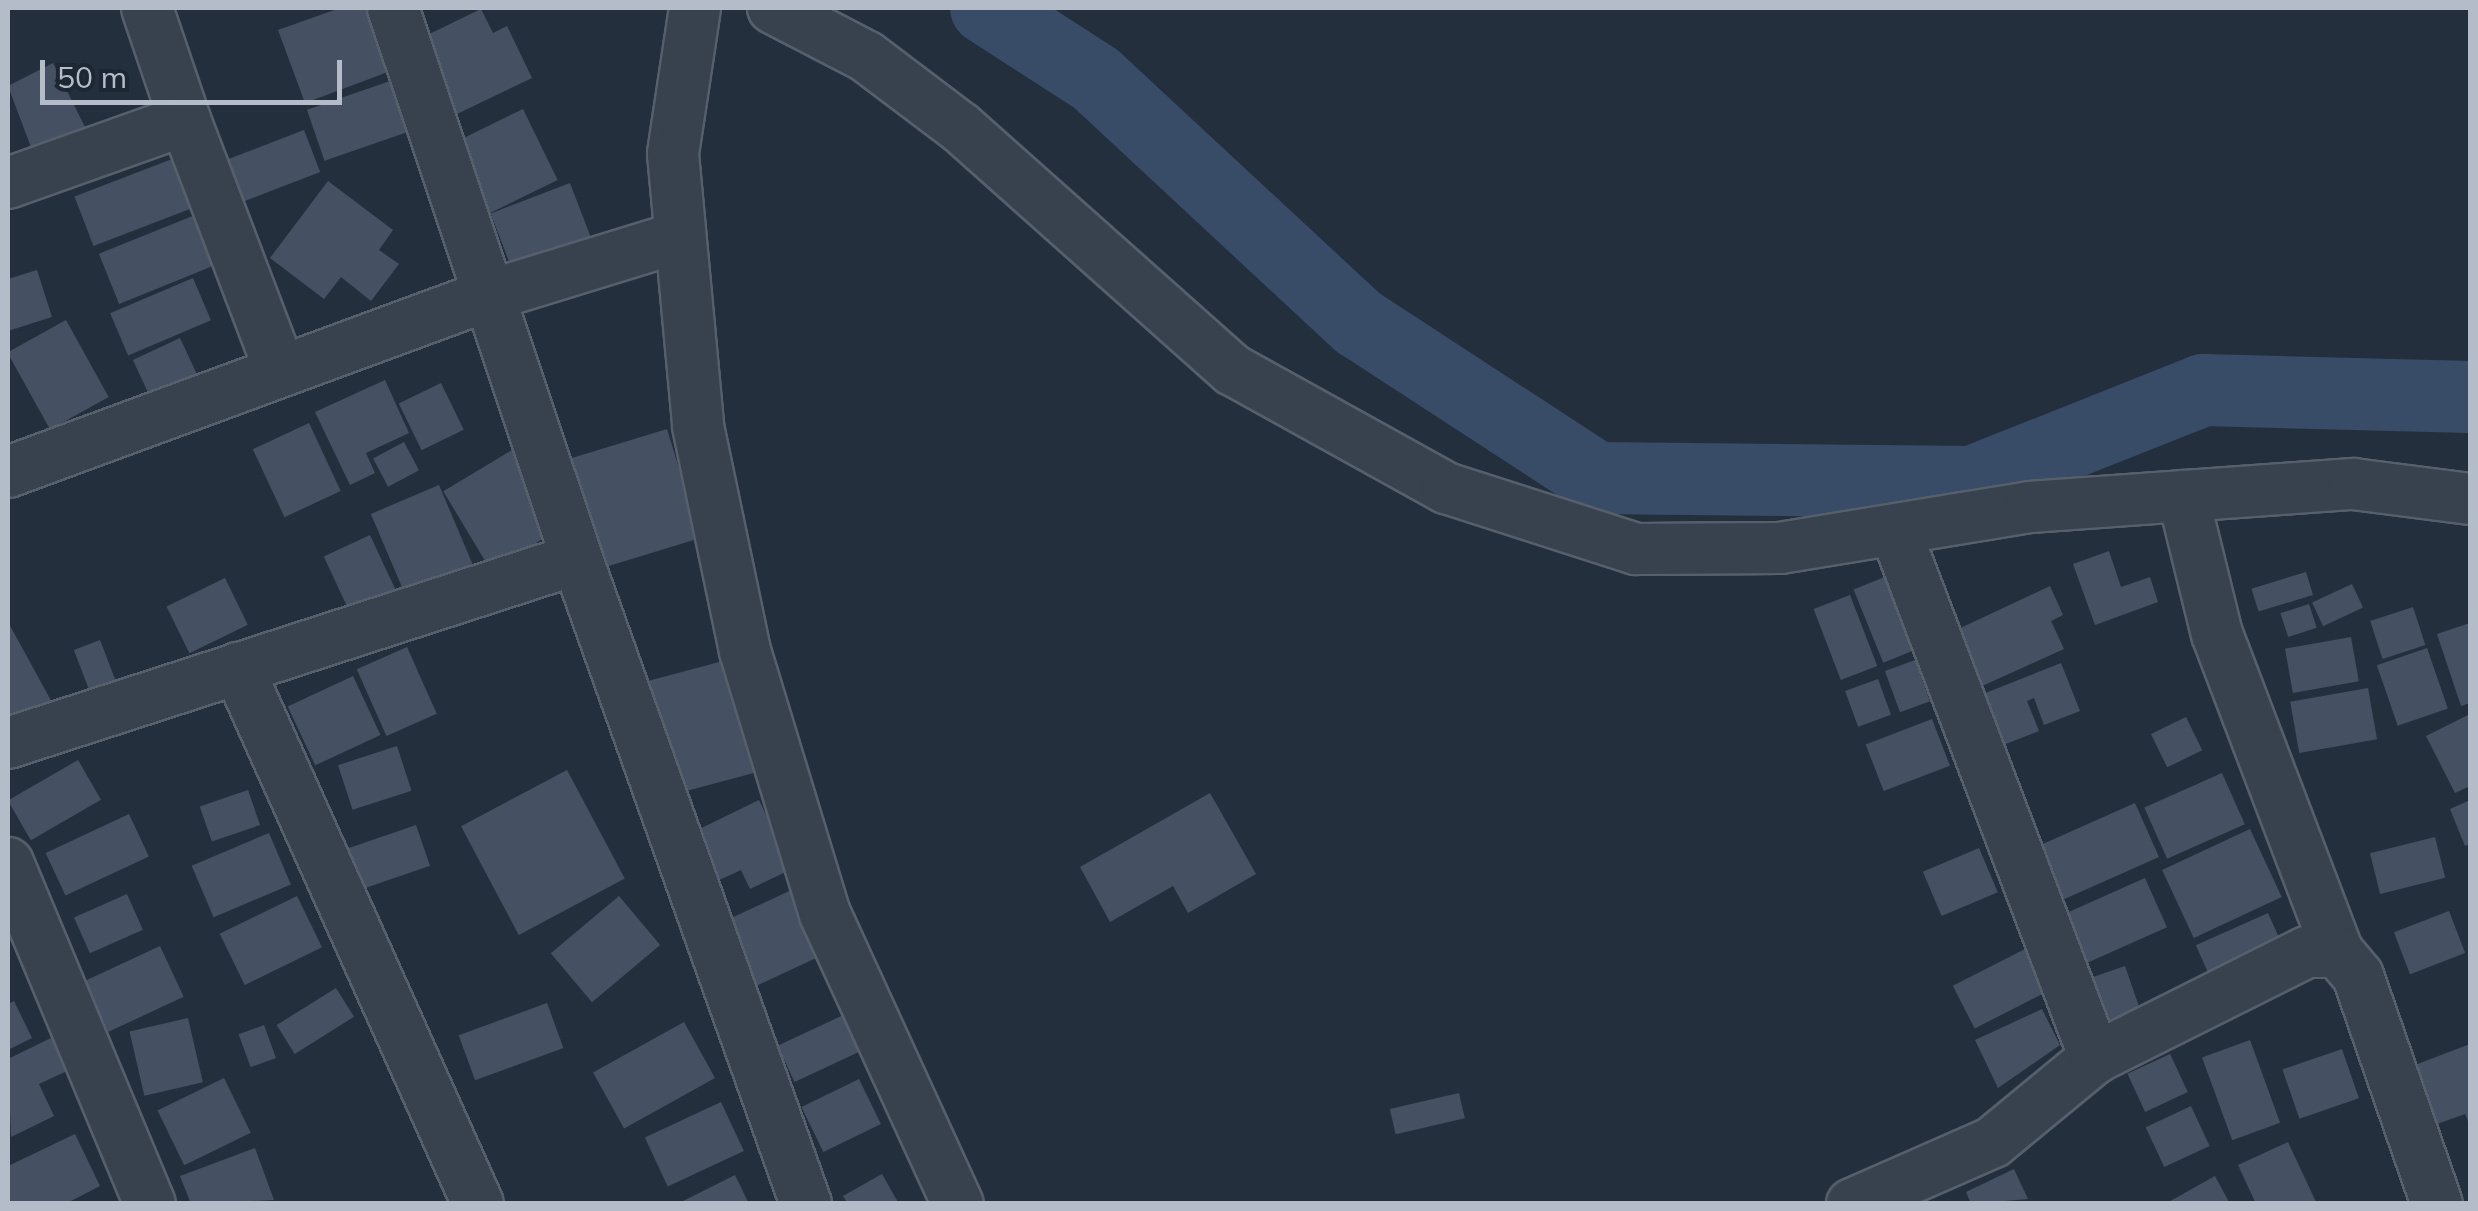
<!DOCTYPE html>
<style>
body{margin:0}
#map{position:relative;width:2478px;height:1211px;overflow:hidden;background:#242f3e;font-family:Mulish,sans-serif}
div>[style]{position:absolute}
.river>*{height:72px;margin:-36px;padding:0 36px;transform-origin:36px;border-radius:36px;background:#394c67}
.building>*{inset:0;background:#455162;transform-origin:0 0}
.roads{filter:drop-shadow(2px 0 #565f6c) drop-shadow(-2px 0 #565f6c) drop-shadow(0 2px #565f6c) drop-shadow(0 -2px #565f6c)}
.street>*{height:50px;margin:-25px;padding:0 25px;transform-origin:25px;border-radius:25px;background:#38414e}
span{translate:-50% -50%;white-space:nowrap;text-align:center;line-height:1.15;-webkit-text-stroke:10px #1d2633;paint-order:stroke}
.frame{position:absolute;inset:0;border:10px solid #b4bcc9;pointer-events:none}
.scale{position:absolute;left:40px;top:60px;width:302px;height:45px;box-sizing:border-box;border:5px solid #b4bcc9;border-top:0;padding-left:12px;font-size:30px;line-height:35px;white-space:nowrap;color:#b4bcc9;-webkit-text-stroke:8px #1d2633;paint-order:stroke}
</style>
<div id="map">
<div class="river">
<div style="left:986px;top:8px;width:131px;rotate:32.8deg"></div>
<div style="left:1096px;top:79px;width:359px;rotate:42.9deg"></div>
<div style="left:1359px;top:323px;width:284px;rotate:33.1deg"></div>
<div style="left:1597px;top:478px;width:375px;rotate:0.6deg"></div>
<div style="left:1972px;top:482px;width:249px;rotate:-21.7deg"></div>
<div style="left:2203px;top:390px;width:267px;rotate:1.5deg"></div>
</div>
<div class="building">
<div style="clip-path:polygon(340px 8px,365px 8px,388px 72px,305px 103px,278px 30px)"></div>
<div style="clip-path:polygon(481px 9px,493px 33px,507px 26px,532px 78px,457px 114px,421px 38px)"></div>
<div style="clip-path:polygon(53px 63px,91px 139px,38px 166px,8px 86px)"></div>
<div style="left:393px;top:80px;width:54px;height:91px;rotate:71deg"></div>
<div style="left:523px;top:109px;width:79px;height:79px;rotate:64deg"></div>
<div style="left:304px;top:130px;width:45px;height:85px;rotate:69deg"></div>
<div style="left:180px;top:156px;width:53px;height:113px;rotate:69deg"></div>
<div style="clip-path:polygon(328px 181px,393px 230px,379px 250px,399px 264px,371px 301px,341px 277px,324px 299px,270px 258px)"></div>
<div style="left:570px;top:183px;width:61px;height:85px;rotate:69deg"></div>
<div style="left:200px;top:213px;width:54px;height:109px;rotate:68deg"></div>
<div style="clip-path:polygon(37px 270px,52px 317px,8px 331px,8px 279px)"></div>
<div style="left:193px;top:278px;width:46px;height:90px;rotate:67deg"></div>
<div style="left:66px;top:320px;width:88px;height:67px;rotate:61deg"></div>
<div style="left:180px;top:338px;width:45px;height:52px;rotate:65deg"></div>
<div style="clip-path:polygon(385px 380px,409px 433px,366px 453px,375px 473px,350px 485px,315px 412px)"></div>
<div style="left:441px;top:383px;width:52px;height:47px;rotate:64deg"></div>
<div style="left:309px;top:423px;width:75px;height:62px;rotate:65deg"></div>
<div style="left:667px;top:429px;width:114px;height:101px;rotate:73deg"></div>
<div style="left:404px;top:442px;width:32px;height:35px;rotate:62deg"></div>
<div style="left:517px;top:447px;width:92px;height:86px;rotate:59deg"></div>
<div style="left:439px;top:485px;width:92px;height:74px;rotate:67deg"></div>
<div style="left:370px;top:535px;width:65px;height:51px;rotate:65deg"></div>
<div style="clip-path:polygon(2109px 551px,2121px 587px,2150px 577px,2158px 602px,2095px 625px,2073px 564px)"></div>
<div style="left:2306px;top:572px;width:24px;height:57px;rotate:73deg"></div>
<div style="left:1887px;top:576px;width:79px;height:36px;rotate:68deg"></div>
<div style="left:225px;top:578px;width:52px;height:65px;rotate:64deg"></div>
<div style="left:2352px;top:584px;width:26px;height:44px;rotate:65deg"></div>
<div style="clip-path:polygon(2050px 586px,2063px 615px,2051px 621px,2064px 649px,1980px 687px,1954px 631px)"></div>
<div style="left:1850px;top:595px;width:76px;height:39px;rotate:69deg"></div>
<div style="left:2309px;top:604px;width:25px;height:30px;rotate:72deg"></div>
<div style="left:2413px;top:607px;width:40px;height:45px;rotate:72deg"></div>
<div style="clip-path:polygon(8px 622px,54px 706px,8px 731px)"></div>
<div style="clip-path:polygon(2470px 623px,2470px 703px,2461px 706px,2437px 634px)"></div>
<div style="left:2351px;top:637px;width:45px;height:67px;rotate:80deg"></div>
<div style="left:100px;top:640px;width:50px;height:28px;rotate:69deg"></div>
<div style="left:407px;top:647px;width:73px;height:55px;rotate:66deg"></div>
<div style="left:2427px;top:648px;width:64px;height:53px;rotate:71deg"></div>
<div style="left:738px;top:657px;width:116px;height:98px;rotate:75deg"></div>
<div style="left:1915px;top:660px;width:44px;height:32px;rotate:70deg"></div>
<div style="clip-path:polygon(2061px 663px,2080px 711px,2044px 725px,2034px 698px,2027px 701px,2039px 731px,2003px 745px,1983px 694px)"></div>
<div style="left:353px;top:676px;width:65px;height:72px;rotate:65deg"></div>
<div style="left:1878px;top:679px;width:38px;height:35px;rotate:70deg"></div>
<div style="left:2368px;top:688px;width:52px;height:79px;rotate:80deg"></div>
<div style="clip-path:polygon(2470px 714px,2470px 786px,2455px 793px,2426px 736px)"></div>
<div style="left:2186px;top:717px;width:37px;height:39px;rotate:64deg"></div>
<div style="left:1932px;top:719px;width:50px;height:71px;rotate:69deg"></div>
<div style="left:397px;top:746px;width:47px;height:62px;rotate:72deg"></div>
<div style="left:78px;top:760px;width:46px;height:81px;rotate:60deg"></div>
<div style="left:567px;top:770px;width:123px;height:120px;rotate:62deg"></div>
<div style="left:2222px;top:773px;width:56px;height:85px;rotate:66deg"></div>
<div style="left:248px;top:790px;width:37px;height:51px;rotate:71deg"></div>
<div style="clip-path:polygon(1210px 793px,1256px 874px,1188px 913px,1173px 886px,1110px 922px,1080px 867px)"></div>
<div style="clip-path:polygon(759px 800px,792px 869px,750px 889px,741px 870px,704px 887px,681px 838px)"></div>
<div style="clip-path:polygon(2470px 800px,2470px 844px,2465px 846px,2450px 809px)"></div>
<div style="left:2135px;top:803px;width:59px;height:104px;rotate:66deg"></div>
<div style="left:129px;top:814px;width:47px;height:92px;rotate:65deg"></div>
<div style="left:416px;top:825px;width:43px;height:73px;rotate:71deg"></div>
<div style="left:2250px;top:829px;width:75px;height:97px;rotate:65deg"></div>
<div style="left:269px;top:833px;width:56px;height:84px;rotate:67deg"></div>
<div style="left:2435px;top:837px;width:42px;height:67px;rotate:76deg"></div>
<div style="left:1979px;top:848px;width:48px;height:61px;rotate:67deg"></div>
<div style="left:2145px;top:878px;width:54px;height:94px;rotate:66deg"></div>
<div style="left:798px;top:887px;width:72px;height:83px;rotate:65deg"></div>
<div style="left:127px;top:894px;width:39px;height:58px;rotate:66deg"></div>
<div style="left:297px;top:896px;width:57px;height:86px;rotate:64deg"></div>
<div style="left:619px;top:896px;width:64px;height:89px;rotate:50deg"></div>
<div style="left:2449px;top:911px;width:45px;height:59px;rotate:69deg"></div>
<div style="left:2268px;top:913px;width:48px;height:79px;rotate:66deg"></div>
<div style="left:160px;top:946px;width:56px;height:83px;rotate:65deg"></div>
<div style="left:2025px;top:949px;width:48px;height:81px;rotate:63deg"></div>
<div style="left:2125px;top:966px;width:46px;height:36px;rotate:71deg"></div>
<div style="left:336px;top:988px;width:34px;height:70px;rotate:58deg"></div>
<div style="clip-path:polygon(14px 1001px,32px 1038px,8px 1050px,8px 1004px)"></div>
<div style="left:547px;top:1003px;width:48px;height:94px;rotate:70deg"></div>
<div style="clip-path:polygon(2042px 1009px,2060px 1045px,1998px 1088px,1975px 1040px)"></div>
<div style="left:852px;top:1011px;width:40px;height:82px;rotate:65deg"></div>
<div style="left:188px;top:1018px;width:66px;height:60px;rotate:77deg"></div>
<div style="left:684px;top:1022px;width:64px;height:104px;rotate:61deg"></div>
<div style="left:264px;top:1025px;width:35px;height:27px;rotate:70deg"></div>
<div style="clip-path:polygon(53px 1037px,69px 1070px,39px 1084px,54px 1116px,11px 1137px,8px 1059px)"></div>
<div style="left:2250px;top:1040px;width:88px;height:51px;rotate:70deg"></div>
<div style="clip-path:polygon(2470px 1044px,2470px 1126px,2465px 1114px,2437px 1124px,2415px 1065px)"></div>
<div style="left:2342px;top:1049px;width:52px;height:63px;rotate:71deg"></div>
<div style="left:2170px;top:1054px;width:42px;height:47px;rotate:65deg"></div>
<div style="left:224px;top:1078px;width:61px;height:74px;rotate:64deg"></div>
<div style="left:859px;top:1079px;width:50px;height:64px;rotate:64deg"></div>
<div style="left:1459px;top:1093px;width:26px;height:71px;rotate:77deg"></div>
<div style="left:721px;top:1102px;width:54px;height:84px;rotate:65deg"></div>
<div style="left:2191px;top:1106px;width:44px;height:50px;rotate:65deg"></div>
<div style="clip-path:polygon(75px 1134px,100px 1186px,65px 1204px,8px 1204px,8px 1166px)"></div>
<div style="clip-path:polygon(2288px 1142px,2317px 1204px,2256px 1204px,2238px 1165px)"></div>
<div style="clip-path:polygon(255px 1148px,274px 1200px,191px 1204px,180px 1176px)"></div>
<div style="clip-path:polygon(2014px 1169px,2028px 1199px,1971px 1204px,1966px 1192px)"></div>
<div style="clip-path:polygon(882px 1174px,899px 1204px,848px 1204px,843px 1196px)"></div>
<div style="clip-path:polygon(735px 1175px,749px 1204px,677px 1204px)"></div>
<div style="clip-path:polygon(2215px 1176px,2230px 1204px,2165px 1204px)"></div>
</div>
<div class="roads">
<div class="street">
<div style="left:147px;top:8px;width:118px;rotate:71.3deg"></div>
<div style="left:393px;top:8px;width:581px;rotate:71.53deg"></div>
<div style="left:695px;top:8px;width:148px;rotate:98.6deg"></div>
<div style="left:673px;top:154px;width:273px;rotate:84.7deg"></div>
<div style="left:698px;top:426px;width:230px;rotate:78.2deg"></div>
<div style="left:745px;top:651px;width:275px;rotate:73.1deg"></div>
<div style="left:825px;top:914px;width:319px;rotate:65.4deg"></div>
<div style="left:773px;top:8px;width:106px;rotate:27.5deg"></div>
<div style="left:867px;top:57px;width:118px;rotate:37.1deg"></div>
<div style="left:961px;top:128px;width:364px;rotate:41.7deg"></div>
<div style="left:1233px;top:370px;width:244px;rotate:29deg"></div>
<div style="left:1446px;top:488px;width:200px;rotate:17.8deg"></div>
<div style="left:1636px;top:549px;width:144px;rotate:-0.4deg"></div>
<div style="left:1780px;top:548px;width:253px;rotate:-9.3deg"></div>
<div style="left:2030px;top:507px;width:324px;rotate:-4.1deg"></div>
<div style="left:2353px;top:484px;width:118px;rotate:7.3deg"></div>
<div style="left:8px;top:183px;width:188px;rotate:-19.6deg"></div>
<div style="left:185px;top:120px;width:267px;rotate:69.2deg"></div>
<div style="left:8px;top:472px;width:501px;rotate:-20.21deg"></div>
<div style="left:478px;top:299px;width:211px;rotate:-17.1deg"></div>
<div style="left:2183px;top:496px;width:142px;rotate:76.2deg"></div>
<div style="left:2217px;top:634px;width:340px;rotate:69.2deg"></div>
<div style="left:1895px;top:530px;width:565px;rotate:69.25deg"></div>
<div style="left:238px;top:668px;width:587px;rotate:65.88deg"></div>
<div style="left:8px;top:743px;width:598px;rotate:-17.92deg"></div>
<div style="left:577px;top:559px;width:684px;rotate:70.45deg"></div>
<div style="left:8px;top:863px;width:369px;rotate:67.4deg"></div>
<div style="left:1852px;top:1204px;width:154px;rotate:-23.7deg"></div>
<div style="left:1993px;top:1142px;width:132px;rotate:-39.5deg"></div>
<div style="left:2095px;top:1058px;width:237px;rotate:-26.6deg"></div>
<div style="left:2307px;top:952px;width:31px"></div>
<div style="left:2338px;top:952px;width:31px;rotate:50deg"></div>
<div style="left:2358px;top:976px;width:241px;rotate:70.9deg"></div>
</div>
</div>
<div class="frame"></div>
<div class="scale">50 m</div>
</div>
